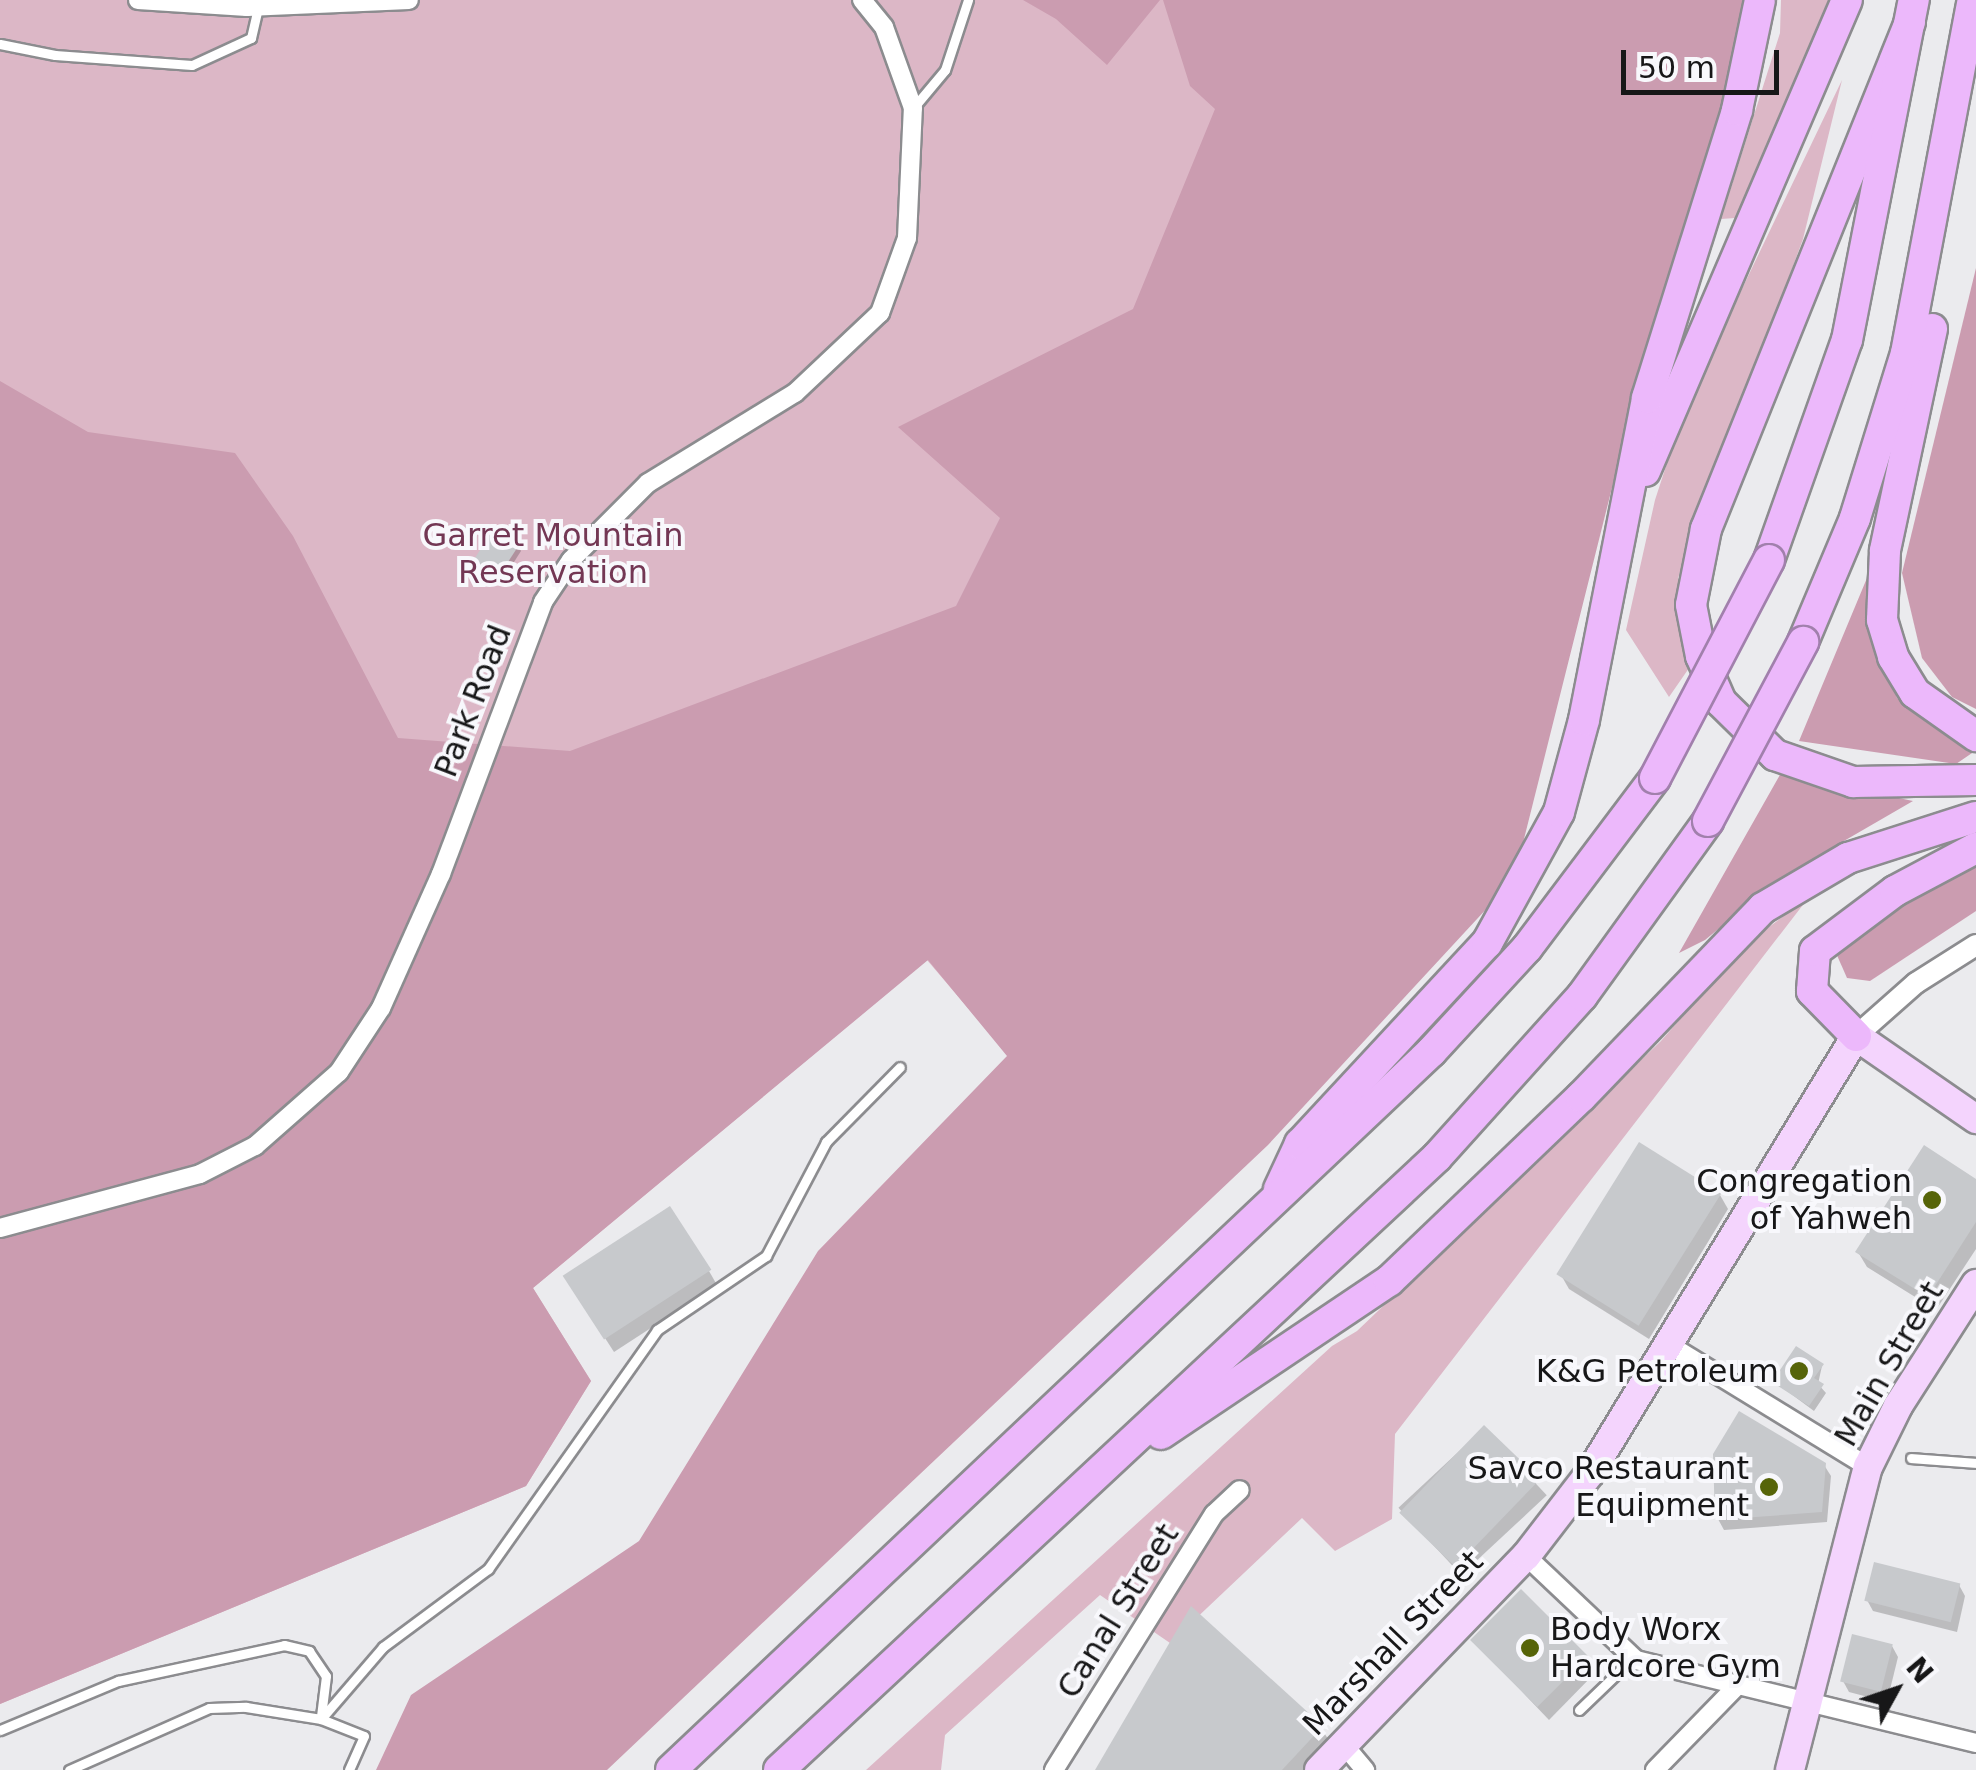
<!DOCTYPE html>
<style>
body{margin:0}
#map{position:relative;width:1976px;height:1770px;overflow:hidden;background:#ebebee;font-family:"DejaVu Sans",sans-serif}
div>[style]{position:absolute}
.green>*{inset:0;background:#dcb7c6}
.forest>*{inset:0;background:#cb9cb0}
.shadow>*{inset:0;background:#0003;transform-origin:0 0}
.building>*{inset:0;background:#c7c9cc;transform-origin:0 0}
.roads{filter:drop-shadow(2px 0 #8c8c8f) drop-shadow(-2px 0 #8c8c8f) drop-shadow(0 2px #8c8c8f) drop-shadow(0 -2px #8c8c8f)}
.service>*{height:9px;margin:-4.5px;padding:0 4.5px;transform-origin:4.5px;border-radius:4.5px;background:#fff}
.minor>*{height:18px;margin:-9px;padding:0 9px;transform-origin:9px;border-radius:9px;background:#fff}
.tertiary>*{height:20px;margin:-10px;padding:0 10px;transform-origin:10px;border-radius:10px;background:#fff}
.primary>*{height:28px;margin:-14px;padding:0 14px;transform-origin:14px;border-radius:14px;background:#f4d4fd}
.motorway>*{height:30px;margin:-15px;padding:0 15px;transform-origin:15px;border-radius:15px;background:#ecb8fb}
.bridges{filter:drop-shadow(2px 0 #a180ac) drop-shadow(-2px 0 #a180ac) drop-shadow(0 2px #a180ac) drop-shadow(0 -2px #a180ac)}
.motorway-bridge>*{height:30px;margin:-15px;padding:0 15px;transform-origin:15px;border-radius:15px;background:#ecb8fb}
.dots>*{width:28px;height:28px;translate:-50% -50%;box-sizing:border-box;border:5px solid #f8f8fc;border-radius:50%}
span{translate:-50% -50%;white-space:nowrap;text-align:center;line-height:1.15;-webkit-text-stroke:8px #f8f8fc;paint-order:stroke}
.park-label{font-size:32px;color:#733754}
.street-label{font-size:32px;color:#171718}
.poi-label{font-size:32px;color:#171718}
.right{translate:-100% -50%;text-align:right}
.left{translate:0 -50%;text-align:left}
.north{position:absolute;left:1846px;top:1640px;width:100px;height:100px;-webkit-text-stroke:8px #f8f8fc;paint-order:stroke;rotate:50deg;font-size:28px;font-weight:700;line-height:40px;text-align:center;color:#171718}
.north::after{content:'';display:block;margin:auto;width:35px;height:45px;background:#171718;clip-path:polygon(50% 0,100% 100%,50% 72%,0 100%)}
.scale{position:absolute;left:1621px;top:50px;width:158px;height:45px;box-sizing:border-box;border:5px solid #171718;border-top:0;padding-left:12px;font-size:30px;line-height:35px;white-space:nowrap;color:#171718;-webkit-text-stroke:8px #f8f8fc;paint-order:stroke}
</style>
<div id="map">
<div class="green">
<div style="clip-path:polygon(0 0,1448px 0,1008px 1055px,927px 960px,533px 1288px,591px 1381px,526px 1486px,0 1704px)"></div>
<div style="clip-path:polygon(1781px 0,1832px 0,1735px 218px,1721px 219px,1780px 33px)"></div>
<div style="clip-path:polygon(1842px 80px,1803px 239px,1678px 578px,1696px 658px,1669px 697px,1626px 630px,1655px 500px,1685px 408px)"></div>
<div style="clip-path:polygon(1809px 897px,1395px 1434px,1392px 1519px,1335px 1551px,1302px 1518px,1170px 1643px,1100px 1595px,945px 1735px,941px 1770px,866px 1770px,1332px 1346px,1357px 1331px,1661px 1041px,1744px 946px)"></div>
</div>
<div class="forest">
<div style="clip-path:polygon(1023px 0,1160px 0,1107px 65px,1056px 19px)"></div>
<div style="clip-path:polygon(1163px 0,1742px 0,1743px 55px,1647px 348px,1514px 879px,1268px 1145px,607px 1770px,376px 1770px,411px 1695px,639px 1541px,818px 1251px,1007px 1056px,928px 960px,533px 1288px,591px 1381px,526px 1486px,0 1704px,0 381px,88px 432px,235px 453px,293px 536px,398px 738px,570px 751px,956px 606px,1000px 518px,898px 427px,1133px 309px,1215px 109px,1190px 86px)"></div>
<div style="clip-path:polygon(1976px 268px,1976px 709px,1952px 697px,1922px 658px,1902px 573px)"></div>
<div style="clip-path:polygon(1867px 578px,1897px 698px,1975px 751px,1956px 764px,1799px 741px)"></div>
<div style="clip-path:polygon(1781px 773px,1913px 801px,1780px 878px,1705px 940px,1679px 953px)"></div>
<div style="clip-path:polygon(1976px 860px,1976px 911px,1870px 981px,1847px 978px,1836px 953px,1899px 905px)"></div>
</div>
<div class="shadow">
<div style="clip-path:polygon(518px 545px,521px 551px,502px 581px,476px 563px)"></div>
<div style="clip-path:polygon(1976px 1182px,1976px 1249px,1936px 1310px,1867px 1267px,1858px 1252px)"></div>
<div style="clip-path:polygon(1720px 1195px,1728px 1209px,1649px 1339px,1569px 1289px,1561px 1275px)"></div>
<div style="clip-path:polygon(709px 1271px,717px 1285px,614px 1352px,574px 1290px)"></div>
<div style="clip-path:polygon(1822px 1366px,1818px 1384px,1826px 1393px,1814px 1411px,1775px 1382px)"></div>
<div style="left:1484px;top:1428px;width:92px;height:117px;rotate:47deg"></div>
<div style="clip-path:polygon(1824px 1465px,1831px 1476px,1827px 1522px,1724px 1530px,1718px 1519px)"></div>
<div style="clip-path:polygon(1959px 1585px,1965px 1596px,1957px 1632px,1873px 1611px,1867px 1600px)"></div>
<div style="clip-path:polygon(1474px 1641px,1587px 1657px,1596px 1672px,1549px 1720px)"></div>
<div style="clip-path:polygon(1892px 1646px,1898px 1657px,1887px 1702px,1849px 1692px,1843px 1681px)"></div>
<div style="clip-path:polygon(1321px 1728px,1330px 1742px,1304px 1770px,1098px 1770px)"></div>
</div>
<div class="building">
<div style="left:495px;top:527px;width:30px;height:42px;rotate:33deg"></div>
<div style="left:1639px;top:1142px;width:97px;height:156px;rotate:32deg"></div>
<div style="clip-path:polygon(1924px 1145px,1976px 1179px,1976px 1222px,1928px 1297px,1855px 1252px)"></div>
<div style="left:670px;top:1206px;width:76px;height:128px;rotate:57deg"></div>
<div style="clip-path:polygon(1796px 1346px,1824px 1364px,1814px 1378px,1824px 1384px,1809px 1406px,1772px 1382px)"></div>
<div style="clip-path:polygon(1739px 1411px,1826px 1463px,1822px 1512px,1715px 1520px,1713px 1454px)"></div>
<div style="left:1484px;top:1425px;width:78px;height:122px;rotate:44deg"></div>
<div style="left:1874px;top:1562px;width:89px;height:40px;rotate:14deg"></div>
<div style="left:1521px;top:1589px;width:95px;height:72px;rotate:45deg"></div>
<div style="clip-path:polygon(1191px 1606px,1323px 1726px,1282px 1770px,1095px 1770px)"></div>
<div style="left:1852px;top:1634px;width:42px;height:49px;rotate:14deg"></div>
</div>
<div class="roads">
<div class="service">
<div style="left:0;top:44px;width:56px;rotate:11.3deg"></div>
<div style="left:55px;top:55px;width:137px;rotate:4.2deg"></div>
<div style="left:192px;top:65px;width:65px;rotate:-24.6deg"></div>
<div style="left:251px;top:38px;width:32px;rotate:-77deg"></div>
<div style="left:914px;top:107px;width:48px;rotate:-50deg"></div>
<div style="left:945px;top:70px;width:74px;rotate:-71.8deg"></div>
<div style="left:1911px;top:1458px;width:65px;rotate:4.4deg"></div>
<div style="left:1579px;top:1710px;width:75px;rotate:-43.9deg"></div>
<div style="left:321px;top:1719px;width:95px;rotate:-49.3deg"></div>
<div style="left:383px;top:1647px;width:131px;rotate:-36.6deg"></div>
<div style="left:488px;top:1569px;width:293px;rotate:-54.7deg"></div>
<div style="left:657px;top:1330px;width:132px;rotate:-34.2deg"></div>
<div style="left:766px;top:1256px;width:129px;rotate:-62.2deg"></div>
<div style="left:826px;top:1142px;width:105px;rotate:-45.4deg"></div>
<div style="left:0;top:1730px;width:128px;rotate:-22.6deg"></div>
<div style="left:118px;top:1681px;width:170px;rotate:-12.2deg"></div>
<div style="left:284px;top:1645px;width:26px;rotate:13deg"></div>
<div style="left:309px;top:1651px;width:30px;rotate:56deg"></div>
<div style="left:326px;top:1676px;width:40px;rotate:97.1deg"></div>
<div style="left:69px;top:1770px;width:153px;rotate:-23.9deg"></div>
<div style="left:209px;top:1708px;width:37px;rotate:-2deg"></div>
<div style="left:246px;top:1707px;width:76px;rotate:9.1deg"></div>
<div style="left:321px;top:1719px;width:46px;rotate:21.6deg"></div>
<div style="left:364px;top:1736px;width:37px;rotate:114deg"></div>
</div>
<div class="minor">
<div style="left:138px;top:0;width:109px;rotate:3.7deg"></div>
<div style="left:247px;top:7px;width:162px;rotate:-2.5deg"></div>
<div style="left:0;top:1228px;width:207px;rotate:-15.1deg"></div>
<div style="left:200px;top:1174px;width:62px;rotate:-27deg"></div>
<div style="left:255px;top:1146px;width:112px;rotate:-41.4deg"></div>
<div style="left:339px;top:1072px;width:77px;rotate:-56.7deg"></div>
<div style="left:381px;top:1008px;width:147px;rotate:-65.9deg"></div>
<div style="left:441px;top:874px;width:290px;rotate:-69.4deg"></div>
<div style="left:543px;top:602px;width:50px;rotate:-56.3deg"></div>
<div style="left:571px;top:560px;width:109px;rotate:-45deg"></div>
<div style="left:648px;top:483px;width:172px;rotate:-31.5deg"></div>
<div style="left:795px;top:393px;width:117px;rotate:-43.3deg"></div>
<div style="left:880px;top:313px;width:80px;rotate:-70.2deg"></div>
<div style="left:907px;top:238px;width:130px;rotate:-87.4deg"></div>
<div style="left:913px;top:108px;width:86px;rotate:-109.7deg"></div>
<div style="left:884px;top:27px;width:35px;rotate:-129deg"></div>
<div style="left:1666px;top:1343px;width:237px;rotate:31.5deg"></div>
<div style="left:1526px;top:1556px;width:151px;rotate:43.4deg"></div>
<div style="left:1636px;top:1660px;width:350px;rotate:13.7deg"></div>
<div style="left:1344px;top:1745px;width:33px;rotate:50deg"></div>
<div style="left:1054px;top:1770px;width:302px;rotate:-58deg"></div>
<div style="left:1214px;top:1514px;width:35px;rotate:-43deg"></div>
<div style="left:1655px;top:1770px;width:119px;rotate:-45.7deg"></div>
</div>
<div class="tertiary">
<div style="left:1856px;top:1036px;width:80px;rotate:-41.5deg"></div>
<div style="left:1916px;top:983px;width:71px;rotate:-32.3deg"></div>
</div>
<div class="primary">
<div style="left:1319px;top:1770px;width:298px;rotate:-46deg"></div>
<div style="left:1526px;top:1556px;width:105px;rotate:-52.4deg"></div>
<div style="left:1590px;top:1473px;width:512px;rotate:-58.67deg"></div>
<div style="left:1856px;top:1036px;width:146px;rotate:34.7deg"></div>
<div style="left:1790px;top:1770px;width:313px;rotate:-75.6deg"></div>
<div style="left:1868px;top:1467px;width:68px;rotate:-63.8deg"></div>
<div style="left:1898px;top:1406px;width:145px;rotate:-57.4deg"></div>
</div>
<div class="motorway">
<div style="left:1910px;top:22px;width:547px;rotate:111.92deg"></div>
<div style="left:1706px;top:529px;width:77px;rotate:101.2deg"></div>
<div style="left:1691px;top:605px;width:52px;rotate:78.9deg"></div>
<div style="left:1701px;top:656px;width:50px;rotate:66.5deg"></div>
<div style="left:1721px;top:702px;width:76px;rotate:44.5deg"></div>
<div style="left:1775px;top:755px;width:83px;rotate:19.1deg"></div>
<div style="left:1853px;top:782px;width:123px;rotate:-0.9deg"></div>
<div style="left:1932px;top:329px;width:227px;rotate:102deg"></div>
<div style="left:1885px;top:551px;width:69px;rotate:92.5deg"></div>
<div style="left:1882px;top:620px;width:39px;rotate:73deg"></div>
<div style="left:1893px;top:657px;width:42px;rotate:58.6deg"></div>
<div style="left:1915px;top:693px;width:75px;rotate:35.2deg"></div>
<div style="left:1645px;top:471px;width:512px;rotate:-66.79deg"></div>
<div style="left:1769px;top:560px;width:233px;rotate:-70.5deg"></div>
<div style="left:1847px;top:340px;width:347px;rotate:-78.9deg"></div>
<div style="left:1803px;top:642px;width:134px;rotate:-67.2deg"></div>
<div style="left:1855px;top:518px;width:173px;rotate:-72.8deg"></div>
<div style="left:1906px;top:353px;width:359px;rotate:-79.3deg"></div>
<div style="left:1856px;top:1036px;width:63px;rotate:-134.4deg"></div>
<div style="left:1812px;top:991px;width:40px;rotate:-85.7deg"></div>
<div style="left:1815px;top:951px;width:100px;rotate:-36.9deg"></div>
<div style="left:1895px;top:891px;width:92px;rotate:-28deg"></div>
<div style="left:1279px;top:1189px;width:50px;rotate:-65deg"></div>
<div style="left:1300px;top:1144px;width:275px;rotate:-47.1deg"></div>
<div style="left:1487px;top:943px;width:149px;rotate:-61.2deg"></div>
<div style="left:1559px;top:812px;width:95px;rotate:-74.8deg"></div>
<div style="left:1584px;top:720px;width:328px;rotate:-78.9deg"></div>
<div style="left:1647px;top:398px;width:302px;rotate:-72.6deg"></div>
<div style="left:1737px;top:110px;width:112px;rotate:-78.2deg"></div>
<div style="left:1161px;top:1434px;width:275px;rotate:-33.9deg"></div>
<div style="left:1389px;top:1281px;width:266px;rotate:-43.8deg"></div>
<div style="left:1581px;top:1097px;width:262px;rotate:-46.1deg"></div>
<div style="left:1763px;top:908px;width:99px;rotate:-30.5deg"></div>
<div style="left:1848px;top:858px;width:134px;rotate:-17.8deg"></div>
<div style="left:671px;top:1770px;width:1046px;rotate:-43.37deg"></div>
<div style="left:1431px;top:1052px;width:142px;rotate:-47.3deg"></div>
<div style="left:1527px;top:948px;width:213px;rotate:-53deg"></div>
<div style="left:779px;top:1770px;width:899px;rotate:-42.97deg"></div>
<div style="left:1437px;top:1157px;width:217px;rotate:-48deg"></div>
<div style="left:1582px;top:996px;width:216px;rotate:-54.2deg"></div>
</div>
</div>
<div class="bridges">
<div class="motorway-bridge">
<div style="left:1655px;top:778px;width:246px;rotate:-62.4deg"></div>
<div style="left:1708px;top:821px;width:203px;rotate:-62deg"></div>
</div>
</div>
<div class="dots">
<div style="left:1932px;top:1200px;background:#566409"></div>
<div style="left:1799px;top:1371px;background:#566409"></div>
<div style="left:1769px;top:1487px;background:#566409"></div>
<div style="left:1530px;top:1648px;background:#566409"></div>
</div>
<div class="park-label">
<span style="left:553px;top:554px">Garret Mountain<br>Reservation</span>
</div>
<div class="street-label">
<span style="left:473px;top:701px;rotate:-69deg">Park Road</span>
<span style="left:1889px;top:1364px;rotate:-60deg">Main Street</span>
<span style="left:1118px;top:1611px;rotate:-58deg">Canal Street</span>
<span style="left:1393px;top:1643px;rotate:-46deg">Marshall Street</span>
</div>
<div class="poi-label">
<span class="right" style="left:1912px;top:1200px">Congregation<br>of Yahweh</span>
<span class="right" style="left:1779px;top:1371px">K&amp;G Petroleum</span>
<span class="right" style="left:1749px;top:1487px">Savco Restaurant<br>Equipment</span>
<span class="left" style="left:1550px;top:1648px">Body Worx<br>Hardcore Gym</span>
</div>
<div class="north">N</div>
<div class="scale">50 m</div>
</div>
